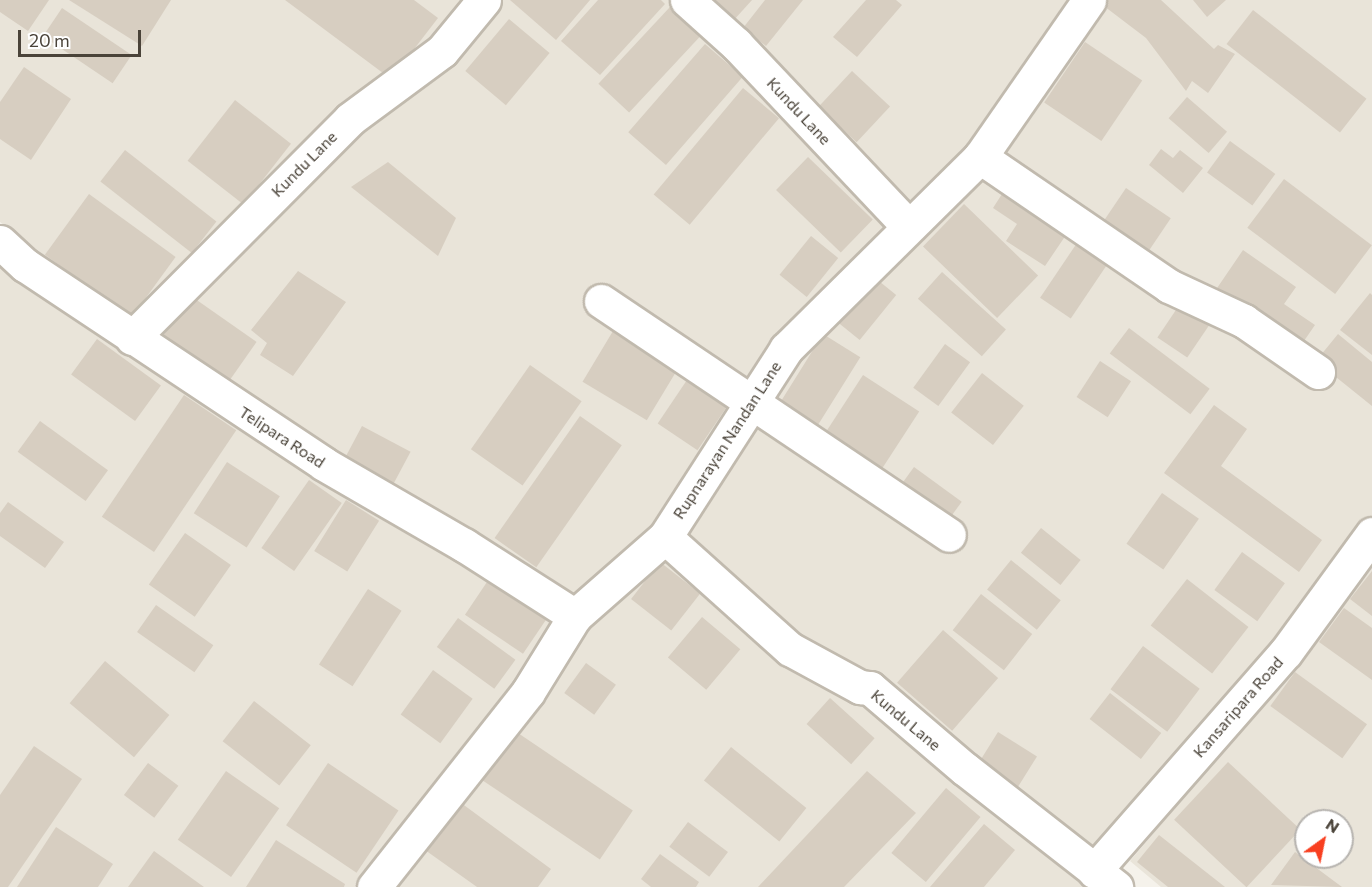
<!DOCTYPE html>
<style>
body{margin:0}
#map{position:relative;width:1372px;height:887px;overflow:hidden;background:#f5f2eb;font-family:Commissioner,sans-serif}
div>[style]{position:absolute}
.residential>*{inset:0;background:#e9e4d9}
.building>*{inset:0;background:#d7cec1;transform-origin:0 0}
.roads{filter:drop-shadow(2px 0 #c1baae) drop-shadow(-2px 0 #c1baae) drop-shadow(0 2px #c1baae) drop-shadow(0 -2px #c1baae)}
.minor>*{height:33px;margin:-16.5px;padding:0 16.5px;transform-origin:16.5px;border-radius:16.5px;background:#fff}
span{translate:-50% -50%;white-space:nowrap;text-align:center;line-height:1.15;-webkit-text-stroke:6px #fff;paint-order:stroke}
.street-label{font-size:16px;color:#4a4339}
.north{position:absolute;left:1294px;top:809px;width:60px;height:60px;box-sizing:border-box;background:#fff;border:2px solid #b7b4b0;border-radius:50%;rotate:33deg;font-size:16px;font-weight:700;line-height:24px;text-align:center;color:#4a4339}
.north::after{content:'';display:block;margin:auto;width:21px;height:27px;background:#f83f20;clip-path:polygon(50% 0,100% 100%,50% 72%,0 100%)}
.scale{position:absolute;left:18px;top:30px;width:123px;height:27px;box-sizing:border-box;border:3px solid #4a4339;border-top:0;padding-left:8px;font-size:18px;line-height:21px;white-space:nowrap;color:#4a4339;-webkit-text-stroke:4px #fff;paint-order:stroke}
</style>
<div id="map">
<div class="residential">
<div style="clip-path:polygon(0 0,468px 0,436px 41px,128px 320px,0 222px)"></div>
<div style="clip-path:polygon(496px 0,673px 0,894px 220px,661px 528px,570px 603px,149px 336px)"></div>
<div style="clip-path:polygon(705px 0,1079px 0,964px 162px,911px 212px)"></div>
<div style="clip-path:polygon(1114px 0,1372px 0,1372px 517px,1281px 641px,1097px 858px,794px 639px,678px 535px,804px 346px,970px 183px)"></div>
<div style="clip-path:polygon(0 255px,558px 619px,521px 685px,355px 887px,0 887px)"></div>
<div style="clip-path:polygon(662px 555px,774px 659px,848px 697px,928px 753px,1095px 887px,388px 887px,584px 628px)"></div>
<div style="clip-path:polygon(evenodd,1372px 568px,1372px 887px,1161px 887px,1130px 861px,1324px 631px,1372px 568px,1306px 821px,1342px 821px,1342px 857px,1306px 857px,1306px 821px)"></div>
</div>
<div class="building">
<div style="clip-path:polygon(0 0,49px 0,28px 31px,0 12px)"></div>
<div style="clip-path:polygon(69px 0,171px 0,142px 46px)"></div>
<div style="clip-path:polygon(285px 0,414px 0,438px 18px,391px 79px)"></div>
<div style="clip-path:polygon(510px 0,590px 0,556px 40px)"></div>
<div style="clip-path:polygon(598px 0,661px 0,665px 4px,600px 75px,561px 41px)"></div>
<div style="clip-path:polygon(711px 0,752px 0,733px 21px)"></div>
<div style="clip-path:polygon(765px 0,803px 0,766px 46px,743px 28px)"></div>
<div style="clip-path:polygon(866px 0,896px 0,902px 5px,857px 57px,833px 37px)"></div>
<div style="clip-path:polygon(1096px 0,1161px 0,1214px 49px,1218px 45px,1235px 54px,1208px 93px,1192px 81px,1186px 91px,1146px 38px)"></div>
<div style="clip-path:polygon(1193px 0,1226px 0,1207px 17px)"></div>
<div style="left:670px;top:7px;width:42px;height:105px;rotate:43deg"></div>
<div style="left:62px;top:8px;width:84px;height:34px;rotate:34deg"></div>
<div style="left:1253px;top:10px;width:144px;height:43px;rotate:38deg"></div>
<div style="left:509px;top:19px;width:53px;height:68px;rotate:40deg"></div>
<div style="left:1085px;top:42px;width:69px;height:73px;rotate:34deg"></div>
<div style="left:705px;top:44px;width:50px;height:117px;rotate:41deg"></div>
<div style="clip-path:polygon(24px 67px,71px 99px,31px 160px,0 139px,0 102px)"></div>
<div style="left:852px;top:71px;width:52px;height:49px;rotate:43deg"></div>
<div style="left:743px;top:88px;width:47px;height:139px;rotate:40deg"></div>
<div style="left:1187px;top:97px;width:53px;height:28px;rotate:41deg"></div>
<div style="left:235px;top:100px;width:71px;height:77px;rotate:38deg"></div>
<div style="left:1230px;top:141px;width:56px;height:39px;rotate:36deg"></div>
<div style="clip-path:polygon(1161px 149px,1173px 158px,1180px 150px,1203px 168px,1183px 193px,1149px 165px)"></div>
<div style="left:125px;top:150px;width:116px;height:40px;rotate:38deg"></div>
<div style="left:808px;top:157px;width:90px;height:46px;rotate:44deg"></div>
<div style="clip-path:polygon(388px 162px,456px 218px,438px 256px,351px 187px)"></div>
<div style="left:1284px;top:179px;width:110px;height:61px;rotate:37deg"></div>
<div style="left:1126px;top:188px;width:54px;height:51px;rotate:34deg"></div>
<div style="left:89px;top:194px;width:107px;height:75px;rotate:36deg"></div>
<div style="clip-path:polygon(1002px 194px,1066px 235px,1045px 266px,1006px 241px,1017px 224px,993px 208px)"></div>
<div style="left:964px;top:204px;width:103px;height:59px;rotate:44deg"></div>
<div style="left:811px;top:236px;width:35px;height:50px;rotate:39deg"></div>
<div style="left:1077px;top:243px;width:37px;height:66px;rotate:34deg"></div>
<div style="clip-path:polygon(1243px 250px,1296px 287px,1284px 304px,1315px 325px,1297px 351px,1213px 294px)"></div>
<div style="clip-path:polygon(298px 271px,346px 302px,293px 376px,260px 355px,267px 343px,251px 330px)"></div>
<div style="left:942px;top:272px;width:86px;height:36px;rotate:42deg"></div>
<div style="left:869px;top:273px;width:35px;height:58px;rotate:39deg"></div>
<div style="clip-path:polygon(1370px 293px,1372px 295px,1372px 355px,1340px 330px)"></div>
<div style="left:191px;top:296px;width:80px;height:52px;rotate:35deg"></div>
<div style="left:1182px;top:301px;width:36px;height:44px;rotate:34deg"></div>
<div style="left:616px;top:326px;width:75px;height:65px;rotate:31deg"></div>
<div style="left:1129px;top:328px;width:101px;height:32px;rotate:37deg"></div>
<div style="left:823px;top:334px;width:44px;height:82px;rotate:32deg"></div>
<div style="clip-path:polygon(1338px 334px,1372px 362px,1372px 406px,1316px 361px)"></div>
<div style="left:97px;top:339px;width:79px;height:44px;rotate:36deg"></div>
<div style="left:945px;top:344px;width:31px;height:54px;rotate:36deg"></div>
<div style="left:1100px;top:361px;width:37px;height:43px;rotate:33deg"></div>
<div style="left:530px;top:365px;width:63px;height:103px;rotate:35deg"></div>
<div style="left:982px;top:373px;width:53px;height:50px;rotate:38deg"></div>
<div style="left:863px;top:375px;width:67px;height:80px;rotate:33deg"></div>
<div style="left:689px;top:377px;width:48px;height:56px;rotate:34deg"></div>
<div style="left:184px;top:395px;width:63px;height:147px;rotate:34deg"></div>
<div style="clip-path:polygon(1214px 405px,1247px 429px,1221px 466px,1322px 540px,1299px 572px,1164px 473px)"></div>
<div style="left:580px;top:416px;width:51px;height:149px;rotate:35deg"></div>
<div style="left:40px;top:421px;width:84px;height:38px;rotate:36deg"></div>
<div style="left:362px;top:426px;width:55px;height:36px;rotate:28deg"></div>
<div style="left:227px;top:462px;width:63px;height:61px;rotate:33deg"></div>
<div style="left:914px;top:467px;width:59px;height:33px;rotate:36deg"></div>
<div style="left:309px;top:480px;width:40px;height:83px;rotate:35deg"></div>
<div style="left:1162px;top:493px;width:45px;height:62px;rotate:35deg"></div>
<div style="left:346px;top:500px;width:39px;height:60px;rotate:32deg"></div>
<div style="clip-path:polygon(8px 502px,64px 542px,45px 568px,0 536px,0 513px)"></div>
<div style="left:1041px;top:528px;width:51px;height:32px;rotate:39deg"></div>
<div style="left:185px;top:533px;width:56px;height:63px;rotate:35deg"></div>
<div style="left:1242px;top:552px;width:53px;height:47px;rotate:36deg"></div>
<div style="left:1011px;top:560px;width:64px;height:38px;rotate:39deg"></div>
<div style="left:660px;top:562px;width:51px;height:47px;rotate:38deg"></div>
<div style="clip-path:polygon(1372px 571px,1372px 616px,1350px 599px)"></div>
<div style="left:489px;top:579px;width:70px;height:43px;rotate:34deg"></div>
<div style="left:1187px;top:579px;width:78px;height:59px;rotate:38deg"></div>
<div style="left:368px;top:589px;width:40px;height:90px;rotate:33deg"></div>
<div style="left:981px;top:594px;width:65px;height:46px;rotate:38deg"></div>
<div style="left:156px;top:605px;width:70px;height:33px;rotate:35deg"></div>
<div style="clip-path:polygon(1344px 608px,1372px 628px,1372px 680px,1319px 642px)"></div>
<div style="left:702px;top:617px;width:50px;height:53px;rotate:40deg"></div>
<div style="left:458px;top:618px;width:71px;height:36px;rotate:36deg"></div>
<div style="left:943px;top:630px;width:73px;height:70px;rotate:41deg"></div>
<div style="left:1143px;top:646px;width:71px;height:54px;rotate:37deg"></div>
<div style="left:105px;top:661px;width:84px;height:55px;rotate:40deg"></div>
<div style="left:586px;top:663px;width:37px;height:37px;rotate:36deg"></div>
<div style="left:433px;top:670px;width:49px;height:55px;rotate:36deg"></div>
<div style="left:1295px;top:672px;width:89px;height:42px;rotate:36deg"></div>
<div style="left:1110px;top:693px;width:65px;height:33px;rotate:38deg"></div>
<div style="left:830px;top:698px;width:60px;height:35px;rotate:42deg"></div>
<div style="left:254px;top:701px;width:72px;height:51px;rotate:38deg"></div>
<div style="left:506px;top:725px;width:153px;height:59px;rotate:34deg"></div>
<div style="left:998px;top:732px;width:46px;height:39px;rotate:32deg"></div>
<div style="clip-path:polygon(34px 746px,82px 779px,8px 887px,0 887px,0 795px)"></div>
<div style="left:731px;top:747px;width:97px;height:43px;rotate:39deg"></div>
<div style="left:1228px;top:762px;width:99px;height:79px;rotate:43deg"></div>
<div style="left:148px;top:763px;width:38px;height:40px;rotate:37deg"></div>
<div style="left:328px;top:763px;width:85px;height:75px;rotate:34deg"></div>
<div style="left:226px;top:771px;width:65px;height:84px;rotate:35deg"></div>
<div style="clip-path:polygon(867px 771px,916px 813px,844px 887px,758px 887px)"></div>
<div style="left:946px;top:788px;width:45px;height:85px;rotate:40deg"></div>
<div style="clip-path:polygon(453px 797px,551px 869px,538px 887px,477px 887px,418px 845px)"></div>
<div style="left:688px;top:822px;width:50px;height:31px;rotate:37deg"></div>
<div style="clip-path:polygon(984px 824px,1015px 850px,984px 887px,930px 887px)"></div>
<div style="clip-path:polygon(56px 827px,113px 864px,98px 887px,17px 887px)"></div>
<div style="clip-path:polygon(1159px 835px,1225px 887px,1168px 887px,1137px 862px)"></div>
<div style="clip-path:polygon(276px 840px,345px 884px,344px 887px,246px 887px)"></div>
<div style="clip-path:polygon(154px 851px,204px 887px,128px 887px)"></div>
<div style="clip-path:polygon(1295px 852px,1342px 887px,1271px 885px)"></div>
<div style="clip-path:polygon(660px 854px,699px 882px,696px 887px,651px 887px,641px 879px)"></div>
</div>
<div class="roads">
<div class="minor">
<div style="left:687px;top:0;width:66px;rotate:41.9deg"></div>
<div style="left:736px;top:44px;width:250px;rotate:46.6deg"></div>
<div style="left:980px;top:157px;width:229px;rotate:34.3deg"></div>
<div style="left:1169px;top:286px;width:83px;rotate:25deg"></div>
<div style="left:1244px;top:321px;width:90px;rotate:34.6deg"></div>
<div style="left:0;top:242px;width:34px;rotate:43deg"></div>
<div style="left:25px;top:265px;width:359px;rotate:33.6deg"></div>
<div style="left:324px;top:464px;width:162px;rotate:30.1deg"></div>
<div style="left:464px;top:545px;width:132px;rotate:32.6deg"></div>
<div style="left:601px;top:301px;width:419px;rotate:33.9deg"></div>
<div style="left:132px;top:338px;width:309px;rotate:-45.1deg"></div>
<div style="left:350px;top:119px;width:114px;rotate:-36.5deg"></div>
<div style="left:442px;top:51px;width:66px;rotate:-50.5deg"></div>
<div style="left:665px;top:537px;width:168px;rotate:41.9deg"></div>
<div style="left:790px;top:649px;width:80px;rotate:28.5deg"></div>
<div style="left:860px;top:687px;width:10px;rotate:6deg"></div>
<div style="left:870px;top:688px;width:125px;rotate:40.5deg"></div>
<div style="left:965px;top:769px;width:192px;rotate:38deg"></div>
<div style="left:1094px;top:871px;width:291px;rotate:-48.8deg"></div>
<div style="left:1286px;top:652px;width:146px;rotate:-53.9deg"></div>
<div style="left:374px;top:887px;width:248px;rotate:-51.7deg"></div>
<div style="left:528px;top:692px;width:89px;rotate:-58.3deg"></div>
<div style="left:575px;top:616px;width:120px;rotate:-41.3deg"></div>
<div style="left:665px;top:537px;width:224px;rotate:-57.2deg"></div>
<div style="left:786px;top:349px;width:273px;rotate:-44.7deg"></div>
<div style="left:980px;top:157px;width:191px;rotate:-55.2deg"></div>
</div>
</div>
<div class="street-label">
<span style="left:799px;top:111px;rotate:47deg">Kundu Lane</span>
<span style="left:304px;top:164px;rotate:-45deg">Kundu Lane</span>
<span style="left:282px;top:437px;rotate:33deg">Telipara Road</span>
<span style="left:727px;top:440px;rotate:-57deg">Rupnarayan Nandan Lane</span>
<span style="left:1238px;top:707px;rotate:-49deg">Kansaripara Road</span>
<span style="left:906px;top:720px;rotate:40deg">Kundu Lane</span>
</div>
<div class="north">N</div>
<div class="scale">20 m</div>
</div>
